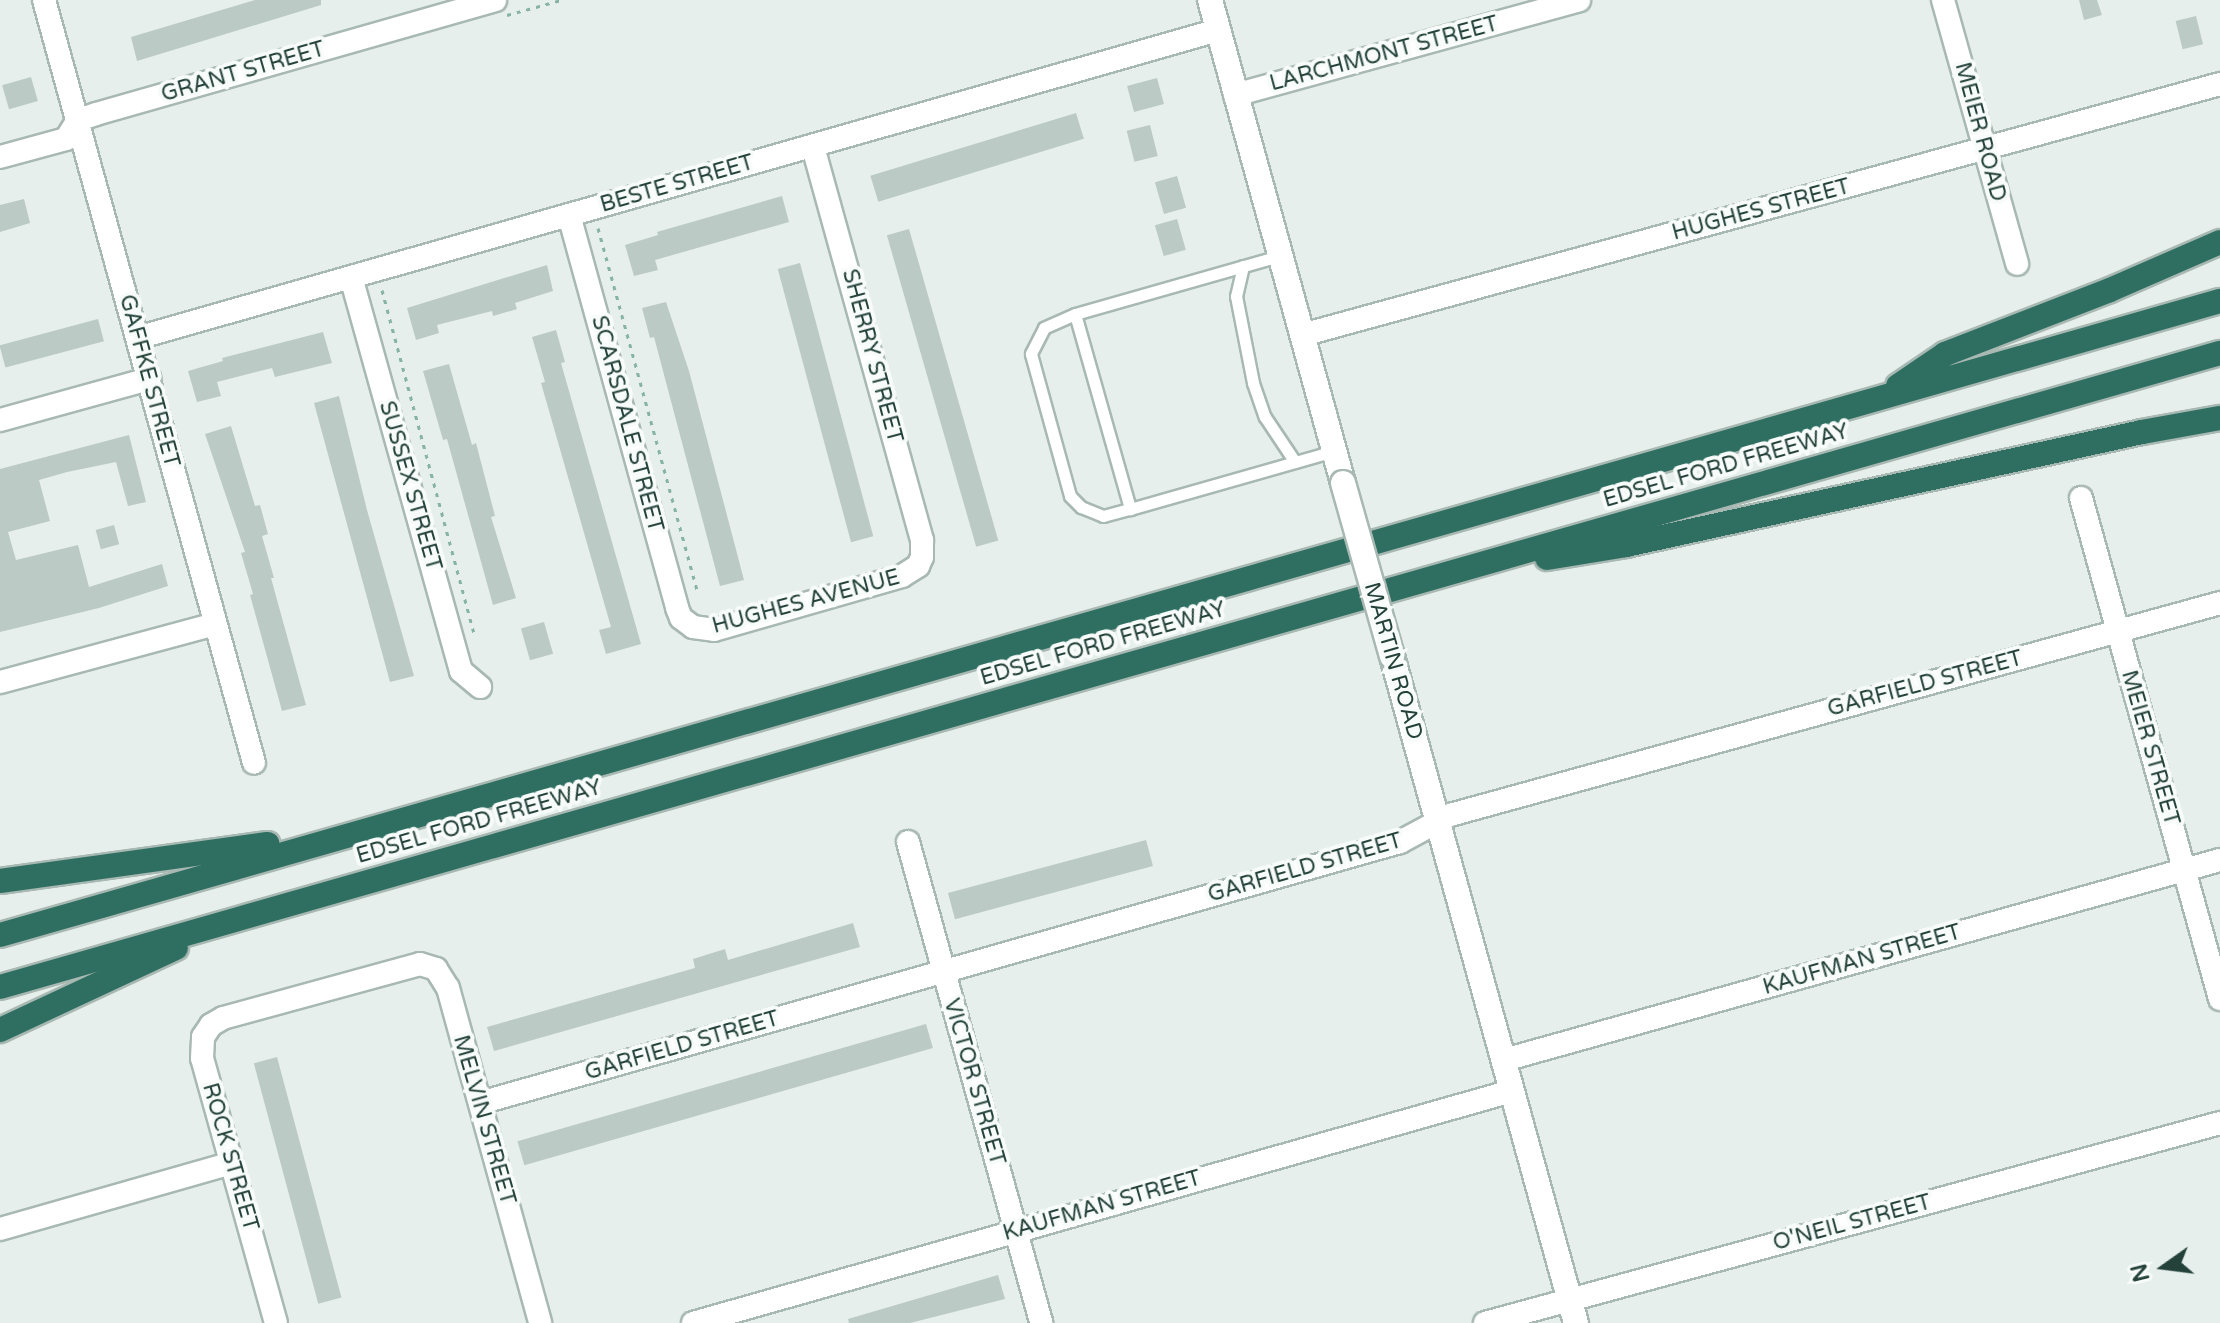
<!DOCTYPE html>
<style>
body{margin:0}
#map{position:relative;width:2220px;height:1323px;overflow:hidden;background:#e6efeb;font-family:"Varela Round",sans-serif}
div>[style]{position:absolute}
.building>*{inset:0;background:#bbcac4;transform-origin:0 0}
.path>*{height:3px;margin-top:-1.5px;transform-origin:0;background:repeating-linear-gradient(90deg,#86b3a5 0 4px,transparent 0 10px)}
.roads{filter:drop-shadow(2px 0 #a8b8b2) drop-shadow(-2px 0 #a8b8b2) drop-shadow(0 2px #a8b8b2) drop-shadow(0 -2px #a8b8b2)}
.service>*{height:11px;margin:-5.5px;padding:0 5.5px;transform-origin:5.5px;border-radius:5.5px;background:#fff}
.minor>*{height:22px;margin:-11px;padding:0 11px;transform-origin:11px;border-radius:11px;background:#fff}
.tertiary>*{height:24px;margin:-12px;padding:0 12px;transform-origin:12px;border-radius:12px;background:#fff}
.motorway>*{height:24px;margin:-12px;padding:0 12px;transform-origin:12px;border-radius:12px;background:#2f6f62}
.bridges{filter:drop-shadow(2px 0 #a8b8b2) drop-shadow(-2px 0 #a8b8b2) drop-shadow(0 2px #a8b8b2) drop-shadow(0 -2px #a8b8b2)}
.tertiary-bridge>*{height:24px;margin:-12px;padding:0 12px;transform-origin:12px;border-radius:12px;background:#fff}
span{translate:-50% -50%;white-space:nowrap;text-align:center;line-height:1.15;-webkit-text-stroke:8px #f7fbf9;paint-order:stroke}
.street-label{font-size:22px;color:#24423a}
.north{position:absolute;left:2124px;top:1227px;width:80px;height:80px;-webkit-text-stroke:6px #f7fbf9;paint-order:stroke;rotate:256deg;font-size:22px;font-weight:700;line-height:32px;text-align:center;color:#24423a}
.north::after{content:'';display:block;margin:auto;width:28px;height:36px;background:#24423a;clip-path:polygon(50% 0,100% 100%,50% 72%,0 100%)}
</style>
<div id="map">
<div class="building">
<div style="clip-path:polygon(255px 0,321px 0,321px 5px,137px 61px,131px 37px)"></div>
<div style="clip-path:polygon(2079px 0,2097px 0,2102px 15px,2084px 20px)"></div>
<div style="left:2196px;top:16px;width:29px;height:21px;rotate:76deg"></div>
<div style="left:31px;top:77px;width:25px;height:30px;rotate:74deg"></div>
<div style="left:1157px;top:78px;width:27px;height:31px;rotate:75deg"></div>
<div style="left:1076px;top:113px;width:27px;height:215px;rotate:73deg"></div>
<div style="left:1150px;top:125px;width:32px;height:24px;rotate:76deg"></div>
<div style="left:1177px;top:176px;width:33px;height:23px;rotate:74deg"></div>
<div style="clip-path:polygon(782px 196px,789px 222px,655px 260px,658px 270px,634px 276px,625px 245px,658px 235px,657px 232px)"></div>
<div style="clip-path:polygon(24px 199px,30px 223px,0 232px,0 205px)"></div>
<div style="left:1177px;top:219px;width:32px;height:23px;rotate:74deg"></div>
<div style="left:909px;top:229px;width:324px;height:23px;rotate:74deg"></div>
<div style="left:800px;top:263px;width:283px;height:23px;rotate:75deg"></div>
<div style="clip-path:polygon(547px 265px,553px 291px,515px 303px,517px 309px,493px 316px,492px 311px,437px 325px,439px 333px,416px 340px,407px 308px)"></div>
<div style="clip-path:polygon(666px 302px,689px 371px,744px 580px,720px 586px,654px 337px,650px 338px,642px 308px)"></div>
<div style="left:98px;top:319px;width:23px;height:102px;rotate:75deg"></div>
<div style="clip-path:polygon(556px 330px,565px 362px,561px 363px,641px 644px,606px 654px,599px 630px,611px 627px,541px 383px,545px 382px,532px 337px)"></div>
<div style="clip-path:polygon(323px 332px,332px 363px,275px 377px,272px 368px,217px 382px,221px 396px,197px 402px,188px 371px,223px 361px,222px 358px)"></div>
<div style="clip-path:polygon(449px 364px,472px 445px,476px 443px,495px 516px,491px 517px,516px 598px,493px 605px,447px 439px,443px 440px,423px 371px)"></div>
<div style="clip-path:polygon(339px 396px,367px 510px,414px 676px,390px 682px,314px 403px)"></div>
<div style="clip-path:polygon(231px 426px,255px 506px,260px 505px,268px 534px,262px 536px,274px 578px,271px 578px,306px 705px,282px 711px,250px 595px,253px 594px,241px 553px,245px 552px,205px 434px)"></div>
<div style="clip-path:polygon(129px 435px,146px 502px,128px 506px,116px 462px,67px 472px,39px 480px,50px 521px,8px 532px,16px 560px,78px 545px,89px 587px,162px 564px,168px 586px,99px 608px,0 632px,0 469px)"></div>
<div style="left:114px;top:525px;width:20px;height:19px;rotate:75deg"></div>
<div style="left:544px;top:622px;width:33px;height:24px;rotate:74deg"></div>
<div style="left:1146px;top:840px;width:27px;height:205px;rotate:75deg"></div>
<div style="clip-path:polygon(853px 923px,860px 947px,494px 1051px,487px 1027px,695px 968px,693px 959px,725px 949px,728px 960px)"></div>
<div style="left:926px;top:1024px;width:25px;height:425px;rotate:74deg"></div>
<div style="left:277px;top:1057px;width:249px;height:24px;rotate:75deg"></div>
<div style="clip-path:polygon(998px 1275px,1005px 1299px,910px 1323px,849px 1323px,848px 1319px)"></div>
</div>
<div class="path">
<div style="left:507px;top:15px;width:56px;rotate:-15.5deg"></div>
<div style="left:598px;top:228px;width:379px;rotate:74.7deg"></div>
<div style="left:382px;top:290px;width:358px;rotate:75deg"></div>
</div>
<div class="roads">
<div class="service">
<div style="left:1279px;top:256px;width:212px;rotate:164.1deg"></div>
<div style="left:1075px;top:314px;width:203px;rotate:74.2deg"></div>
<div style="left:1130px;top:509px;width:212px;rotate:-15.9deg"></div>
<div style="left:1243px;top:266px;width:31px;rotate:103deg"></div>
<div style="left:1236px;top:296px;width:89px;rotate:78.9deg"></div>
<div style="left:1253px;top:383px;width:36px;rotate:71deg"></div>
<div style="left:1265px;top:417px;width:54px;rotate:56.3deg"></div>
<div style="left:1075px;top:314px;width:34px;rotate:156deg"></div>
<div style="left:1044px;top:328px;width:29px;rotate:117deg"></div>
<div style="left:1031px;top:354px;width:147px;rotate:74.6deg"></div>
<div style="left:1070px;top:496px;width:16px;rotate:45deg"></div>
<div style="left:1081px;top:507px;width:24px;rotate:22deg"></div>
<div style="left:1103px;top:516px;width:28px;rotate:-15deg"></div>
</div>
<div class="minor">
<div style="left:44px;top:0;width:791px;rotate:74.61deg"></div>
<div style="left:1943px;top:0;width:274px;rotate:74.3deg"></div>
<div style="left:1235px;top:95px;width:357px;rotate:-15.4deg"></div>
<div style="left:0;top:157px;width:68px;rotate:-15.3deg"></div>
<div style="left:66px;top:139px;width:22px;rotate:-58deg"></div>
<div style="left:78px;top:120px;width:19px;rotate:-18deg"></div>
<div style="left:96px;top:114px;width:415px;rotate:-15.9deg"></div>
<div style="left:569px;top:215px;width:408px;rotate:74.6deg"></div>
<div style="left:677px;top:608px;width:11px;rotate:68deg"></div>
<div style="left:681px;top:618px;width:15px;rotate:37deg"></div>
<div style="left:693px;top:627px;width:21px;rotate:8deg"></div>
<div style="left:714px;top:630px;width:196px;rotate:-16deg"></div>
<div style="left:902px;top:576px;width:19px;rotate:-32deg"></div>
<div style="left:918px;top:566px;width:10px;rotate:-66deg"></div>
<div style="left:922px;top:557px;width:17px;rotate:-90deg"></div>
<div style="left:922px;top:540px;width:409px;rotate:-105.5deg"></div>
<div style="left:351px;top:277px;width:409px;rotate:74.4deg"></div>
<div style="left:461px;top:671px;width:25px;rotate:40deg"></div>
<div style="left:1302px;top:335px;width:952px;rotate:-15.29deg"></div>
<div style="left:137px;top:338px;width:1124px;rotate:-15.9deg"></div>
<div style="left:0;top:420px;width:155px;rotate:-15.4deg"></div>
<div style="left:2081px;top:498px;width:520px;rotate:74.49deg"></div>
<div style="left:0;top:682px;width:223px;rotate:-15.1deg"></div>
<div style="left:908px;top:842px;width:499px;rotate:74.5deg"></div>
<div style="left:1504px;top:1060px;width:743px;rotate:-15.61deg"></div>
<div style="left:480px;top:1103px;width:956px;rotate:-15.84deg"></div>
<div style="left:1400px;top:842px;width:57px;rotate:-28.4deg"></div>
<div style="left:1450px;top:815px;width:799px;rotate:-15.39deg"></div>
<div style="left:0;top:1229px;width:241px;rotate:-15.9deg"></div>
<div style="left:276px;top:1323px;width:275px;rotate:-105.6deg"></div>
<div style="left:202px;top:1058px;width:21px;rotate:-87deg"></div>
<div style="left:203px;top:1037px;width:14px;rotate:-56deg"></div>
<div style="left:211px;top:1025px;width:14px;rotate:-30deg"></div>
<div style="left:223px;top:1018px;width:204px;rotate:-15.3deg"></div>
<div style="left:420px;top:964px;width:17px;rotate:17deg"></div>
<div style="left:436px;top:969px;width:22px;rotate:58deg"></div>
<div style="left:448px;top:988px;width:347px;rotate:74.6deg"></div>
<div style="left:693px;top:1323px;width:851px;rotate:-15.82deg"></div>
<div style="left:1485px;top:1323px;width:762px;rotate:-15.22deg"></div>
</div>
<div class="tertiary">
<div style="left:1210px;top:0;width:501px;rotate:74.6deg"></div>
<div style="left:1392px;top:656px;width:692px;rotate:74.58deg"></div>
</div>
<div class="motorway">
<div style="left:1898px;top:386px;width:57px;rotate:-34.2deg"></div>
<div style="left:1945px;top:354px;width:177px;rotate:-21.2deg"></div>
<div style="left:2110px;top:290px;width:120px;rotate:-23.6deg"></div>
<div style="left:1547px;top:558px;width:80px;rotate:-9.3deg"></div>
<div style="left:1626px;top:545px;width:528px;rotate:-12.35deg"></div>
<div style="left:2142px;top:432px;width:79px;rotate:-10.2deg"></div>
<div style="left:0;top:881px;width:270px;rotate:-7.9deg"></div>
<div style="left:0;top:935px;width:2309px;rotate:-15.94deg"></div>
<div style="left:0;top:987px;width:2309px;rotate:-15.94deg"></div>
<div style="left:0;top:1030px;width:194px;rotate:-25deg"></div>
</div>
</div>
<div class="bridges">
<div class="tertiary-bridge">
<div style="left:1343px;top:483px;width:180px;rotate:74.2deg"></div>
</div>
</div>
<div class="street-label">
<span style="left:1384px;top:54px;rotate:-15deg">LARCHMONT STREET</span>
<span style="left:243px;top:72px;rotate:-16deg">GRANT STREET</span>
<span style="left:1980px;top:132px;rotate:75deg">MEIER ROAD</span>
<span style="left:677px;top:184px;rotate:-16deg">BESTE STREET</span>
<span style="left:1761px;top:210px;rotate:-15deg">HUGHES STREET</span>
<span style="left:872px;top:356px;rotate:75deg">SHERRY STREET</span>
<span style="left:149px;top:381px;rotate:75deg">GAFFKE STREET</span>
<span style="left:627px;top:424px;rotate:75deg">SCARSDALE STREET</span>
<span style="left:1726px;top:466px;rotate:-16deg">EDSEL FORD FREEWAY</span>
<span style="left:410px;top:486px;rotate:74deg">SUSSEX STREET</span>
<span style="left:806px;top:602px;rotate:-15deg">HUGHES AVENUE</span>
<span style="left:1103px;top:644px;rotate:-16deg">EDSEL FORD FREEWAY</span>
<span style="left:1393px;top:661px;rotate:74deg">MARTIN ROAD</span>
<span style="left:1925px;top:684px;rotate:-15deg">GARFIELD STREET</span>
<span style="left:2150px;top:748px;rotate:74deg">MEIER STREET</span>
<span style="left:479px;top:822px;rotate:-16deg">EDSEL FORD FREEWAY</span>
<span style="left:1305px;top:868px;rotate:-16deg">GARFIELD STREET</span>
<span style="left:1862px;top:960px;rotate:-16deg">KAUFMAN STREET</span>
<span style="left:682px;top:1046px;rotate:-16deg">GARFIELD STREET</span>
<span style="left:974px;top:1082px;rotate:74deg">VICTOR STREET</span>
<span style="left:484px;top:1120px;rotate:74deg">MELVIN STREET</span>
<span style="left:230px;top:1157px;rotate:74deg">ROCK STREET</span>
<span style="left:1102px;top:1206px;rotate:-16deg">KAUFMAN STREET</span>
<span style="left:1852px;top:1223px;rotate:-15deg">O'NEIL STREET</span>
</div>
<div class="north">N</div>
</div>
